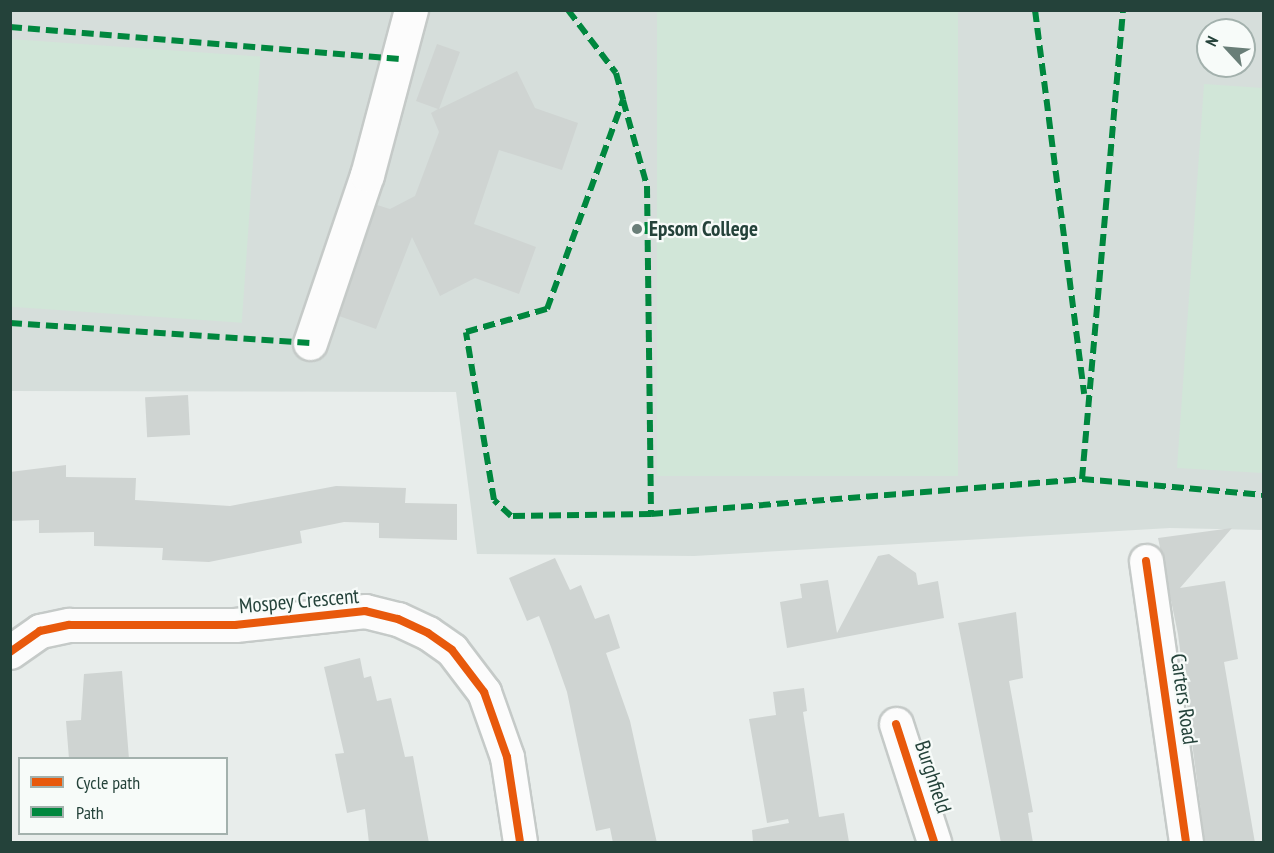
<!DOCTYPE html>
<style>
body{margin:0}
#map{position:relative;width:1274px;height:853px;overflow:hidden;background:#e8edeb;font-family:"PT Sans Narrow",sans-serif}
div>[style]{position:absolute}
.built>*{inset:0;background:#d6dedb}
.green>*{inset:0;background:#d1e6d8;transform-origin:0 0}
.building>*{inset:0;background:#cfd4d2;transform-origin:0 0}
.roads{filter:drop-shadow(2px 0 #c5cac8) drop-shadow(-2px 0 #c5cac8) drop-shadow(0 2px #c5cac8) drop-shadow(0 -2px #c5cac8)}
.minor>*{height:33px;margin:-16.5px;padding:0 16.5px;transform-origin:16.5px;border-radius:16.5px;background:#fcfcfc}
.quiet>*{height:6px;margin-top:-3px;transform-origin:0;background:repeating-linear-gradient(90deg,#00873e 0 12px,transparent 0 18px)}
.cycleway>*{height:8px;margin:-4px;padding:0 4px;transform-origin:4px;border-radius:4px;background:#e8590c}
.dots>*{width:16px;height:16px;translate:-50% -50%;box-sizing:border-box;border:3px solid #f7fbf9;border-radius:50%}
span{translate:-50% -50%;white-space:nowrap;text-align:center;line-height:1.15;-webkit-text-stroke:4.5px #f7fbf9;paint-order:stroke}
.poi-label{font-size:21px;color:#24423a;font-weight:700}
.left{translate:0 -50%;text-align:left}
.street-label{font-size:21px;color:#24423a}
.frame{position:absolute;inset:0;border:12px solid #24423a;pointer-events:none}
.legend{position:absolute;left:18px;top:757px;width:210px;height:78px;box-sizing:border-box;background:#f7fbf9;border:2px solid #a3b1ad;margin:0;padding:8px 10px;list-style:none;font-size:18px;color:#24423a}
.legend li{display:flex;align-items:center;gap:12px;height:30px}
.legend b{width:30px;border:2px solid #a3b1ad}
.north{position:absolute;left:1196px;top:18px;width:60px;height:60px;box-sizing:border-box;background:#f7fbf9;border:2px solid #a3b1ad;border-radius:50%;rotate:296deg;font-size:16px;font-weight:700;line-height:24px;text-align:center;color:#24423a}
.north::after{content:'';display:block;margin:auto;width:21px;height:27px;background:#697e78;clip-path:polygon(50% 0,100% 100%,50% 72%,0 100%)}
</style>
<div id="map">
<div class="built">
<div style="clip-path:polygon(evenodd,11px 11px,1263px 11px,1263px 530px,1170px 528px,694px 556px,477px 554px,456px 392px,11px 391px,11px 11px,1208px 30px,1244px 30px,1244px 66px,1208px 66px,1208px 30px)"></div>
</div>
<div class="green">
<div style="left:657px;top:11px;width:301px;height:465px"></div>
<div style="left:10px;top:39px;width:251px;height:267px;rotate:4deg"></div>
<div style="clip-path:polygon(1204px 84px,1263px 88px,1263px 473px,1177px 468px)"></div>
</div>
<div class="building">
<div style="clip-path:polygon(437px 44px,460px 52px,439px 109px,517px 71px,535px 108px,578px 123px,562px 170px,499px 150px,474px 224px,536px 247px,519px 294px,475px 278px,440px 296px,412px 237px,376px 329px,339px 316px,377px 205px,390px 209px,415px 196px,439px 132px,431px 113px,438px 109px,416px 101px)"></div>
<div style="left:188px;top:395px;width:40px;height:43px;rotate:87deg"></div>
<div style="clip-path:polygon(66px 465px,66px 477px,136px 478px,135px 500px,230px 506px,336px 486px,406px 488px,405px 503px,457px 504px,457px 540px,379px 538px,379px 523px,344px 522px,300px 531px,302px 543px,209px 562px,162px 560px,163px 548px,94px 546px,94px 532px,39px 533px,39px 520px,10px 521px,10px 472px)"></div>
<div style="clip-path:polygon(1232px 528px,1180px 588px,1225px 581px,1238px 659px,1224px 662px,1255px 843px,1205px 843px,1178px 634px,1158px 538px)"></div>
<div style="clip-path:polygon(889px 554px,916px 573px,918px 585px,938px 581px,944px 618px,787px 648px,780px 602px,802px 598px,800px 584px,828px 580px,837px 633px,878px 556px)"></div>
<div style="clip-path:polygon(555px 558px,570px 590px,581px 585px,595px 619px,609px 614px,620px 648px,606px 653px,630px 721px,657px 843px,613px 843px,610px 828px,596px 831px,567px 692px,551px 647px,539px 616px,527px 621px,509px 578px)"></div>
<div style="clip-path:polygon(1016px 612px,1023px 678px,1009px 681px,1033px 812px,1028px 813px,1033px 843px,1001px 843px,958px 623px)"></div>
<div style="clip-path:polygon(360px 658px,364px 678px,371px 676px,377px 701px,391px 698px,405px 757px,413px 756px,429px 843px,369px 843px,365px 809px,347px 813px,335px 754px,344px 753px,324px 667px)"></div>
<div style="clip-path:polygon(122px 671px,129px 759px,69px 759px,66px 721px,81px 720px,84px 674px)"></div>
<div style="clip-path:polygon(804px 688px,807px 711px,803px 712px,819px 817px,844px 813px,849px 842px,753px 842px,752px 830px,789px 823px,788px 819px,767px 823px,749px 719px,776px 715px,773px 692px)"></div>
</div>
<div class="roads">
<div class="minor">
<div style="left:310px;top:343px;width:177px;rotate:-71.3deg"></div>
<div style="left:367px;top:175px;width:171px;rotate:-75.1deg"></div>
<div style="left:1146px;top:561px;width:284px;rotate:81.9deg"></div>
<div style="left:10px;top:652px;width:37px;rotate:-35deg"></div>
<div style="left:40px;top:631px;width:30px;rotate:-12deg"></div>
<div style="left:69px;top:625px;width:166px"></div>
<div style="left:235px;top:625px;width:131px;rotate:-6.1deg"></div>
<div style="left:365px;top:611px;width:34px;rotate:14deg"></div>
<div style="left:398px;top:619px;width:33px;rotate:25deg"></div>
<div style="left:428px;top:633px;width:29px;rotate:35deg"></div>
<div style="left:452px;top:650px;width:53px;rotate:52.7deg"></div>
<div style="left:484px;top:692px;width:69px;rotate:70.5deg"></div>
<div style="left:507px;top:757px;width:86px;rotate:81.3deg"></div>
<div style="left:896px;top:724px;width:124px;rotate:72.1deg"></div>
</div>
</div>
<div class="quiet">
<div style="left:568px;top:10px;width:79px;rotate:52.7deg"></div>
<div style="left:616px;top:73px;width:28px;rotate:75deg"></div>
<div style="left:623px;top:100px;width:89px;rotate:74.4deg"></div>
<div style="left:647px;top:186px;width:328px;rotate:89.3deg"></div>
<div style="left:651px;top:514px;width:140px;rotate:179.2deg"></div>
<div style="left:511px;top:516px;width:23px;rotate:-137deg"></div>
<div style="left:494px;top:500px;width:170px;rotate:-99.5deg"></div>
<div style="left:466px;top:332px;width:84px;rotate:-15.9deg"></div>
<div style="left:547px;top:309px;width:222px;rotate:-70deg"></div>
<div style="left:1035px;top:10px;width:387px;rotate:82.7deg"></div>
<div style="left:10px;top:27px;width:391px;rotate:4.7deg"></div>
<div style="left:10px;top:323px;width:301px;rotate:3.8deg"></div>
<div style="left:1082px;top:479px;width:183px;rotate:5deg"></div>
<div style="left:651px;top:514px;width:432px;rotate:-4.6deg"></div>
<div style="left:1082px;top:479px;width:471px;rotate:-85deg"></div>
</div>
<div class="cycleway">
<div style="left:1146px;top:561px;width:284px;rotate:81.9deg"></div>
<div style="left:10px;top:652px;width:37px;rotate:-35deg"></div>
<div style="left:40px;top:631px;width:30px;rotate:-12deg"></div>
<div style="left:69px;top:625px;width:166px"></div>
<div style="left:235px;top:625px;width:131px;rotate:-6.1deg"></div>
<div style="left:365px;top:611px;width:34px;rotate:14deg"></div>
<div style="left:398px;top:619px;width:33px;rotate:25deg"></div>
<div style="left:428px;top:633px;width:29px;rotate:35deg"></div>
<div style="left:452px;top:650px;width:53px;rotate:52.7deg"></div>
<div style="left:484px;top:692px;width:69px;rotate:70.5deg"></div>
<div style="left:507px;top:757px;width:86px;rotate:81.3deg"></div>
<div style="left:896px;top:724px;width:124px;rotate:72.1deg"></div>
</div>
<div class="dots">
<div style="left:637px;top:229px;background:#697e78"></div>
</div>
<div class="poi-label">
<span class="left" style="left:649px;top:229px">Epsom College</span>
</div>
<div class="street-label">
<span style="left:299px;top:601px;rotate:-5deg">Mospey Crescent</span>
<span style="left:1184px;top:699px;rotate:82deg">Carters Road</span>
<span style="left:933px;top:777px;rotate:72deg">Burghfield</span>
</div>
<div class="frame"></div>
<ul class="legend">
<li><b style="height:8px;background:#e8590c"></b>Cycle path</li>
<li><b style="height:8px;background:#00873e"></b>Path</li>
</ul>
<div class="north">N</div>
</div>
